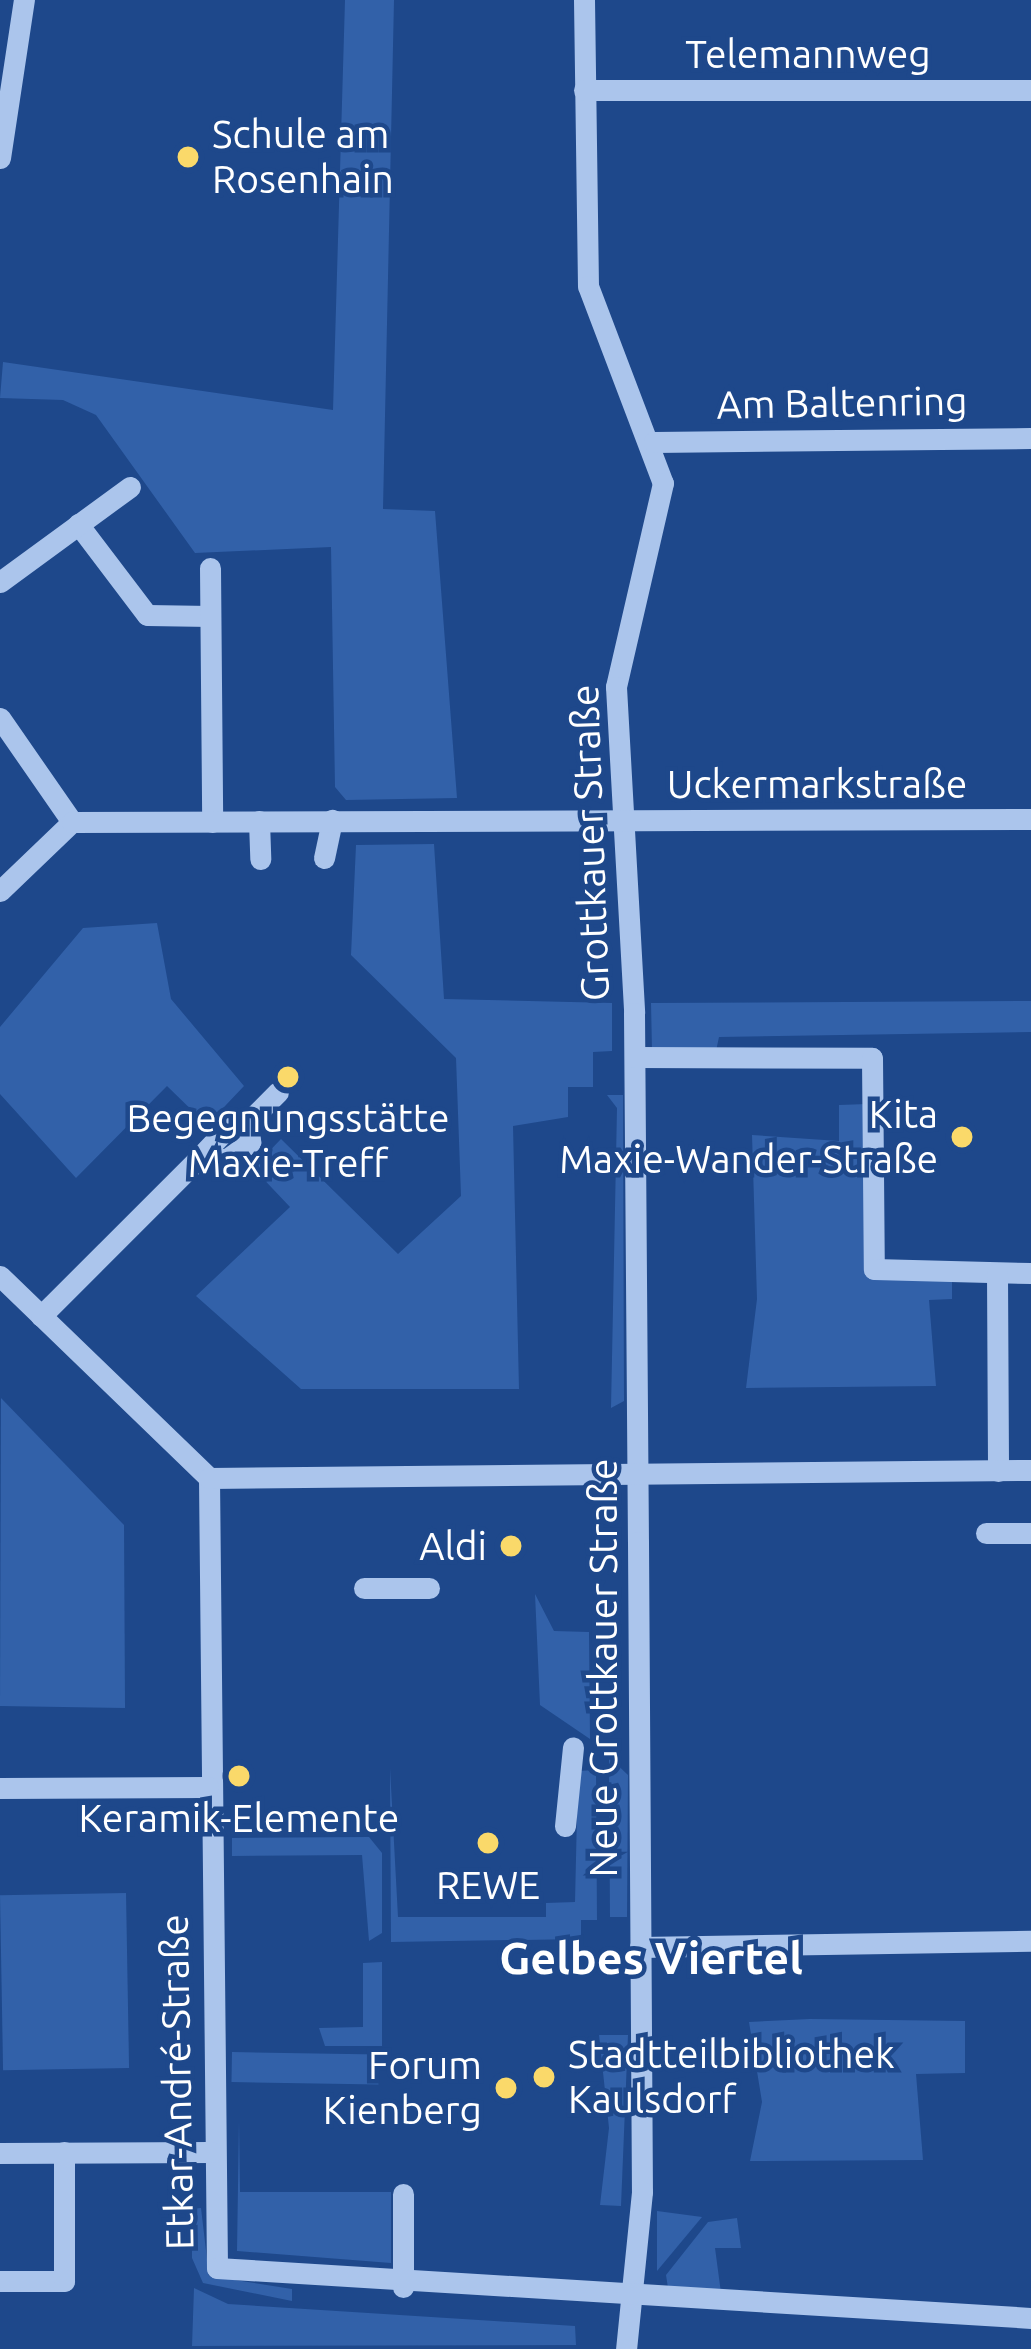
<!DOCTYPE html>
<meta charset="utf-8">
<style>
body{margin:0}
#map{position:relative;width:1031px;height:2349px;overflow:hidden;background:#1e488b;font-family:Ubuntu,sans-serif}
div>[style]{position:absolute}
.green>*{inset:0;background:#3261a9;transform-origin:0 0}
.minor>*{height:21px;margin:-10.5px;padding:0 10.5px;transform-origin:10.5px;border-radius:10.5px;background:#abc5ec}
.dots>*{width:33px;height:33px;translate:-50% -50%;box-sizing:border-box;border:6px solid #1e488b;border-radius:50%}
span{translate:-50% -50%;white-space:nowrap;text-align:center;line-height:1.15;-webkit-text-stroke:9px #1e488b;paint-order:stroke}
.street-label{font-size:39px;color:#fff}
.poi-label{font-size:39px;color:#fff}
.left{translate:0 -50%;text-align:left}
.right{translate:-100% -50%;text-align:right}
.quarter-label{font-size:45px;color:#fff;font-weight:700}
</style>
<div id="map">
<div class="green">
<div style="clip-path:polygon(345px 0,394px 0,383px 509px,435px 511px,457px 798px,346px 800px,335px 787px,331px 547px,195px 553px,96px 415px,63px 400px,0 398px,3px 362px,333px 410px)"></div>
<div style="clip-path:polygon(434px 844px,444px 999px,612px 1003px,612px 1051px,593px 1052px,593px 1087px,568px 1087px,568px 1117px,513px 1126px,519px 1389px,301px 1389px,196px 1296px,290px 1207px,253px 1168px,281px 1139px,398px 1254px,461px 1196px,456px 1058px,351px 955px,356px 845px)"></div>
<div style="clip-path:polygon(157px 923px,171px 999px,244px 1086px,207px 1125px,167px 1086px,76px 1178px,0 1094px,0 1027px,83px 928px)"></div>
<div style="clip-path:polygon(1031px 1001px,1031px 1032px,719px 1037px,716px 1051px,652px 1050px,651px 1003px)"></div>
<div style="clip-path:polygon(607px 1095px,623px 1095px,624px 1401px,611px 1408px,617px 1108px)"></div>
<div style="clip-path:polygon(867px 1104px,868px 1278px,952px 1277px,952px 1299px,929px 1300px,936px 1386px,746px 1388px,757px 1299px,752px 1135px,839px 1141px,839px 1105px)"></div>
<div style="clip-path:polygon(1px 1398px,124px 1525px,125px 1708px,0 1706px)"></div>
<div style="clip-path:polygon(535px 1594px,554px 1631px,589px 1632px,590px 1739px,540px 1705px)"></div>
<div style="clip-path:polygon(609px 1757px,628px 1775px,627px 1917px,610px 1917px)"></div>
<div style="clip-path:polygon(390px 1768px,398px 1917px,546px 1917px,546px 1903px,575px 1902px,578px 1771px,596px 1770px,597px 1920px,581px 1920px,581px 1939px,391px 1942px)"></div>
<div style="clip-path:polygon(369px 1837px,382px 1853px,382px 1933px,369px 1941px,362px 1855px,232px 1856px,232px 1838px)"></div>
<div style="left:126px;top:1893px;width:175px;height:126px;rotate:89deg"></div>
<div style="clip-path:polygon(382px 1962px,382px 2046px,325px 2046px,319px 2028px,363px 2027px,363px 1963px)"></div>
<div style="clip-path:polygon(810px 2019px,965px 2021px,965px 2073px,916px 2074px,923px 2160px,750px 2161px,762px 2102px,749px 2022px)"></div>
<div style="clip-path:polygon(599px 2035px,628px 2035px,621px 2206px,600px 2205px,609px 2128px)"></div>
<div style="left:232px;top:2052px;width:147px;height:30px;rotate:1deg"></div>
<div style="clip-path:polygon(239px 2120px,240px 2192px,391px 2192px,391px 2263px,237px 2251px)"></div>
<div style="clip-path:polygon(201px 2208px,209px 2276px,292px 2289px,292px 2301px,203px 2283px,192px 2258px,192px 2209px)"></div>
<div style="clip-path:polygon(657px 2211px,702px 2217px,657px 2271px)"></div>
<div style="clip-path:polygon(737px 2218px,741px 2248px,715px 2248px,721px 2293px,668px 2288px,666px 2275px,708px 2222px)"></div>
<div style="clip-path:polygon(194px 2288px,228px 2304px,575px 2326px,576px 2345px,192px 2346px)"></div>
</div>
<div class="minor">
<div style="left:584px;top:0;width:286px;rotate:89.2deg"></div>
<div style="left:588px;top:286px;width:211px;rotate:69.2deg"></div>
<div style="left:663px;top:483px;width:209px;rotate:103deg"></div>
<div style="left:616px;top:687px;width:326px;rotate:86.8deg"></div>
<div style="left:634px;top:1013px;width:529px;rotate:89.57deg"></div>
<div style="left:638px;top:1542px;width:650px;rotate:89.65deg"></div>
<div style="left:642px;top:2192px;width:158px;rotate:95.8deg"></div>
<div style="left:584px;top:90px;width:447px"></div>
<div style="left:0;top:158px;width:160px;rotate:-81.4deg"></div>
<div style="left:654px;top:442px;width:377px;rotate:-0.6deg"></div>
<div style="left:78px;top:524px;width:114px;rotate:52.8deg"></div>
<div style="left:147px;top:615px;width:63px;rotate:0.9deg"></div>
<div style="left:210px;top:568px;width:254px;rotate:89.5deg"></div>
<div style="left:0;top:582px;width:161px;rotate:-36.2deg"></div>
<div style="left:0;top:718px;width:126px;rotate:55.3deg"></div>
<div style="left:259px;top:821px;width:38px;rotate:88deg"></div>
<div style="left:324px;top:858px;width:39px;rotate:-78deg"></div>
<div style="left:0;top:891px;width:100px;rotate:-43.8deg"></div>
<div style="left:72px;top:822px;width:959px;rotate:-0.18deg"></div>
<div style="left:635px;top:1057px;width:237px;rotate:0.2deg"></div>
<div style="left:872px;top:1058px;width:211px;rotate:89.5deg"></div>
<div style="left:874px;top:1269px;width:157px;rotate:1.5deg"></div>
<div style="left:249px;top:1121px;width:41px;rotate:-45deg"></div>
<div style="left:997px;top:1274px;width:197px;rotate:89.7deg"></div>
<div style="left:0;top:1276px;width:291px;rotate:44deg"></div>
<div style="left:41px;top:1316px;width:219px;rotate:-45deg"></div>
<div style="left:196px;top:1161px;width:31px;rotate:-4deg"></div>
<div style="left:227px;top:1159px;width:29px;rotate:-36deg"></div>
<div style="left:250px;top:1142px;width:21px;rotate:-93deg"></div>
<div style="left:249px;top:1121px;width:13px;rotate:-171deg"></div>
<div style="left:236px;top:1119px;width:58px;rotate:133.6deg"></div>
<div style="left:209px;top:1478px;width:790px;rotate:89.42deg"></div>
<div style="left:217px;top:2268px;width:816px;rotate:3.51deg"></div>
<div style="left:209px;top:1478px;width:822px;rotate:-0.56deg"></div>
<div style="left:986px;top:1533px;width:45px"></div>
<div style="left:364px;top:1588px;width:65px"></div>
<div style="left:0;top:1788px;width:208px;rotate:-0.3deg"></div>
<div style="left:565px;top:1826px;width:79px;rotate:-84.2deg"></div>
<div style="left:640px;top:1947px;width:391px;rotate:-0.9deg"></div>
<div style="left:0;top:2153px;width:211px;rotate:-0.3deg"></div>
<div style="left:403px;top:2194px;width:93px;rotate:90deg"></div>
<div style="left:0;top:2281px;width:64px"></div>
<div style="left:64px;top:2281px;width:129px;rotate:-90deg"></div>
</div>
<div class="dots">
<div style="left:188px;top:157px;background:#fad96a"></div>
<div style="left:288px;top:1077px;background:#fad96a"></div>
<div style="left:962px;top:1137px;background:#fad96a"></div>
<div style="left:511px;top:1546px;background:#fad96a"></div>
<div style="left:239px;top:1776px;background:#fad96a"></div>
<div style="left:488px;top:1843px;background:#fad96a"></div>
<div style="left:544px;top:2077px;background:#fad96a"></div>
<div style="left:506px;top:2088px;background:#fad96a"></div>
</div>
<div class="street-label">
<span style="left:808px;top:54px">Telemannweg</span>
<span style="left:842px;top:403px;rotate:-1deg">Am Baltenring</span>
<span style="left:817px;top:784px">Uckermarkstraße</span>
<span style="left:590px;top:843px;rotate:-92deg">Grottkauer Straße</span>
<span style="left:603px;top:1668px;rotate:-90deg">Neue Grottkauer Straße</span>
<span style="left:177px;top:2082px;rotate:-91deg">Etkar-André-Straße</span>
</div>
<div class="poi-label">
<span class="left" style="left:212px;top:157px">Schule am<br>Rosenhain</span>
<span class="right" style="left:938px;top:1137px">Kita<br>Maxie-Wander-Straße</span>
<span style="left:288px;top:1141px">Begegnungsstätte<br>Maxie-Treff</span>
<span class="right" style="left:487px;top:1546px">Aldi</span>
<span style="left:239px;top:1818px">Keramik-Elemente</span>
<span style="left:488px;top:1885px">REWE</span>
<span class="left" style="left:568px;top:2077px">Stadtteilbibliothek<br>Kaulsdorf</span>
<span class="right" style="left:482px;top:2088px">Forum<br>Kienberg</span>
</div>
<div class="quarter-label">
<span style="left:651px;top:1958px">Gelbes Viertel</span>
</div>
</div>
